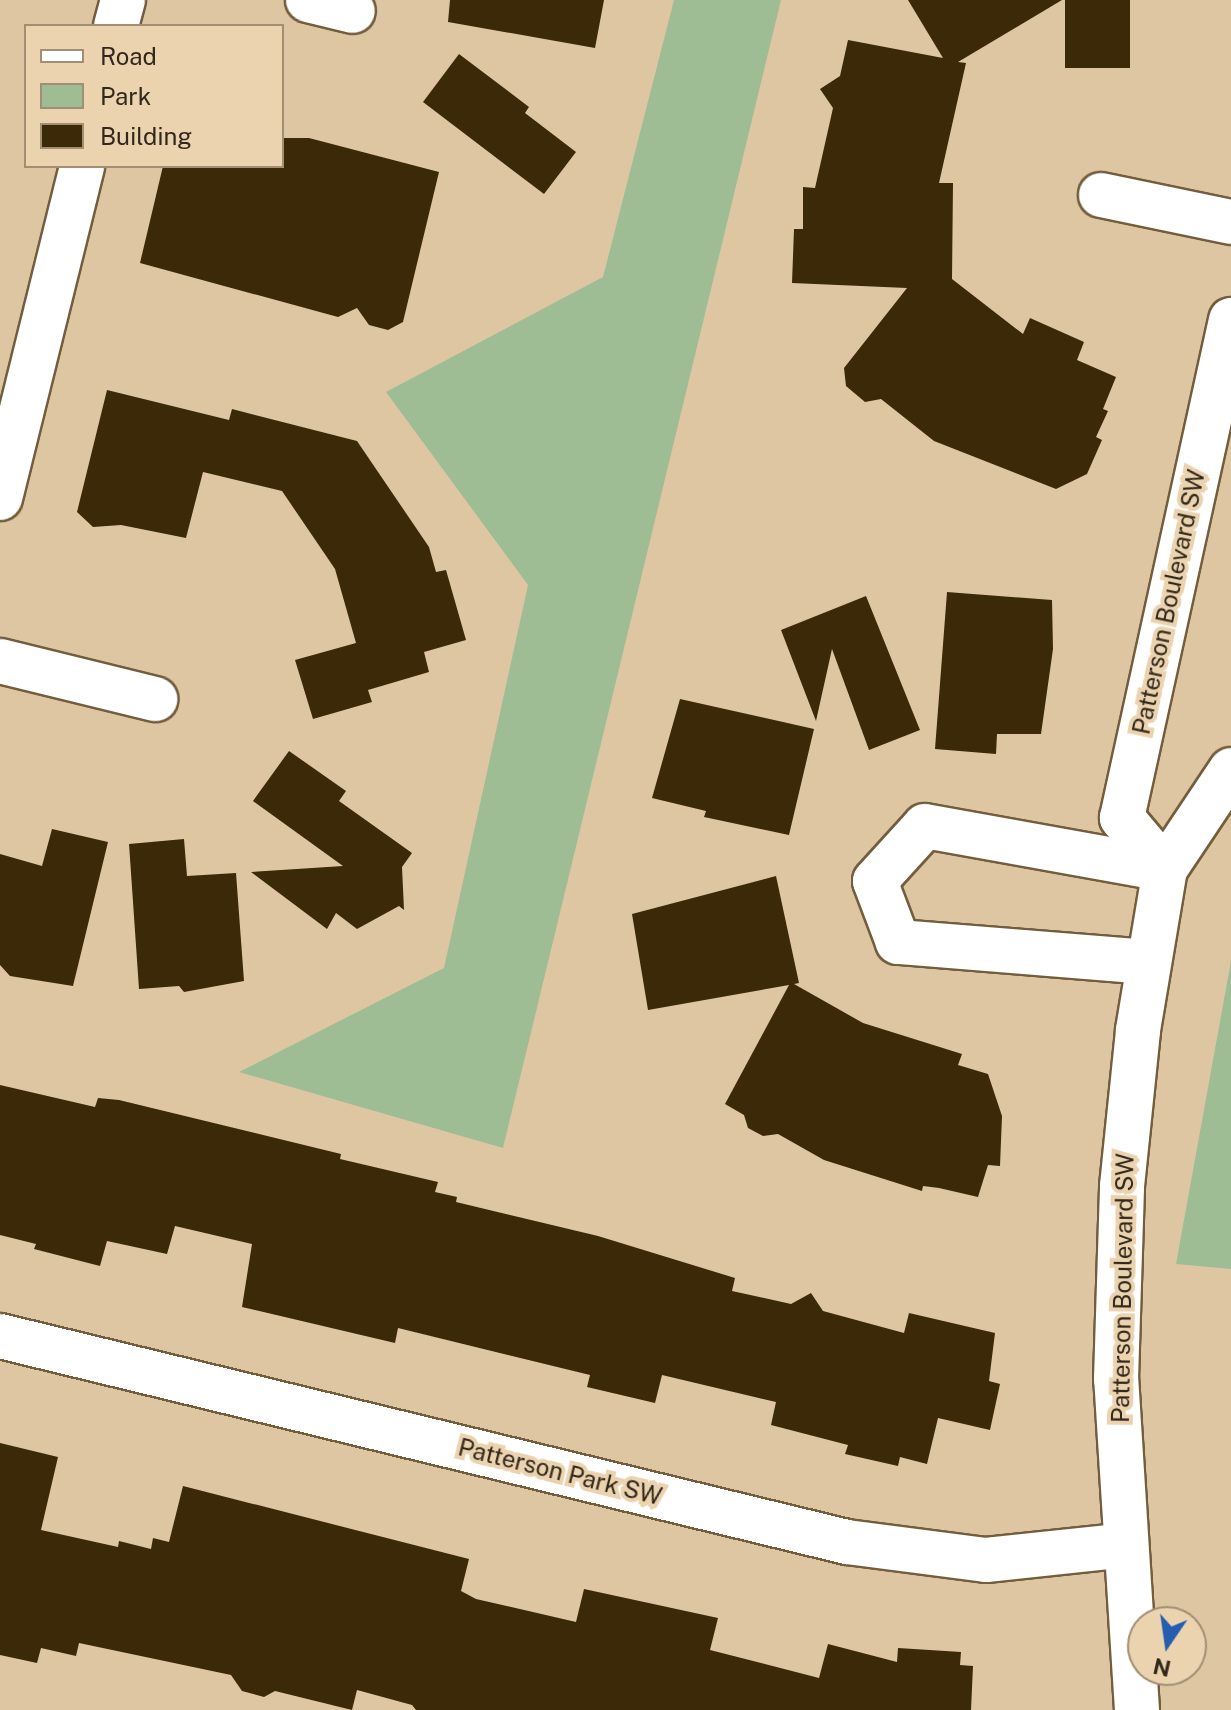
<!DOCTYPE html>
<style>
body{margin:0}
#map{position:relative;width:1231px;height:1710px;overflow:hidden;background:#dec6a3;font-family:"Public Sans",sans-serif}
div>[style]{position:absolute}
.green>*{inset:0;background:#9fbd95}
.building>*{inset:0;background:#3c2908;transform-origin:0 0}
.roads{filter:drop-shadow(2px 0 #725d3d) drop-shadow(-2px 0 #725d3d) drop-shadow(0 2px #725d3d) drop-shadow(0 -2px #725d3d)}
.minor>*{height:44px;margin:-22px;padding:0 22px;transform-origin:22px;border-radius:22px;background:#fff}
span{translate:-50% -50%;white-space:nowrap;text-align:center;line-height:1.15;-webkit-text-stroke:8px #ebd3af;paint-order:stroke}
.street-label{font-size:24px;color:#31271a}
.legend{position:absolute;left:24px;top:24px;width:260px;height:144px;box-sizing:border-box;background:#ebd3af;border:2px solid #a18e73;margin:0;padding:10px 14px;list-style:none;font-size:24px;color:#31271a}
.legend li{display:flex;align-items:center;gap:16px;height:40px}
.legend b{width:40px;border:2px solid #a18e73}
.north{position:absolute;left:1127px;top:1606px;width:80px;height:80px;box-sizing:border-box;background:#ebd3af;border:2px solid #a18e73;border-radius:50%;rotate:193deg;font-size:22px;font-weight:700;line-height:32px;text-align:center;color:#31271a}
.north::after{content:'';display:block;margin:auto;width:28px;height:36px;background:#235eb0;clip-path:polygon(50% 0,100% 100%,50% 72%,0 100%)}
</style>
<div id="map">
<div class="green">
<div style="clip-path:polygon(674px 0,781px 0,503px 1148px,239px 1072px,444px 968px,528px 585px,386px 392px,603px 277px)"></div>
<div style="clip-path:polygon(1231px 961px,1231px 1269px,1176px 1264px)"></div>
</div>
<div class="building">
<div style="clip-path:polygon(450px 0,604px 0,595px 48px,448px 22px)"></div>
<div style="clip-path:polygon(908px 0,1062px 0,958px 62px,966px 63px,939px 183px,953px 183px,952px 279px,1023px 334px,1030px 318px,1084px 342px,1077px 360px,1116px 377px,1103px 409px,1108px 411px,1096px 437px,1102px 440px,1087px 474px,1056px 489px,934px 441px,881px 399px,865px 402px,846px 386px,844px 368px,907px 288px,792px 283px,794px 229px,803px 229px,803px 187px,815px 188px,833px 108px,820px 89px,840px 76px,848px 40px,943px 58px)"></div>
<div style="left:1065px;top:0;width:65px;height:68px"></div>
<div style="clip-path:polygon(459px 54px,529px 107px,525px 113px,576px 152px,544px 194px,423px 102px)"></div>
<div style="clip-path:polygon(282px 138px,309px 138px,439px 172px,403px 322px,388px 330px,369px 325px,357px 308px,338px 317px,140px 263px,163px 166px,282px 166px)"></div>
<div style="clip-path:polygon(107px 390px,229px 420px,232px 409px,357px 441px,429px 547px,436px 572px,446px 570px,466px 640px,424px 652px,429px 672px,368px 690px,372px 702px,313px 719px,295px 660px,356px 643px,335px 569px,282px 491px,203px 472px,186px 538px,121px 525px,93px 527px,77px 512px)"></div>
<div style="clip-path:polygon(947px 592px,1052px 600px,1053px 649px,1041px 734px,997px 734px,996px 754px,935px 749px)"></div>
<div style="clip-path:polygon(866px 596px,920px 730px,869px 750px,832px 649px,816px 721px,781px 630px)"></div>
<div style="clip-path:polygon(680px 699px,814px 729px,789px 835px,704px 817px,706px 811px,652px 798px)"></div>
<div style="clip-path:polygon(289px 751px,346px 791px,339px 801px,412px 853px,402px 867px,404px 910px,399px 906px,357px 929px,336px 913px,327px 929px,251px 872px,343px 866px,253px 801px)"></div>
<div style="clip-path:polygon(52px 829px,108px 842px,73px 986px,10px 976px,0 965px,0 854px,42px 866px)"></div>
<div style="clip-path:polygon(184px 839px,187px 876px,236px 873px,244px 981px,184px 992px,179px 986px,139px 989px,129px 844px)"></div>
<div style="clip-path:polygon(776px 876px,799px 983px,794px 984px,863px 1023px,962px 1054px,958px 1065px,988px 1074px,1002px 1116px,1000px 1166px,988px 1165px,978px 1197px,939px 1188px,923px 1186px,922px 1191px,824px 1160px,778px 1134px,763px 1136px,748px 1128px,744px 1115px,725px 1104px,789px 985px,648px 1010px,632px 914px)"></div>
<div style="clip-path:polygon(0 1085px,95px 1107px,98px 1098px,119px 1100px,341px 1154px,340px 1159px,438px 1182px,435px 1192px,457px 1197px,456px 1202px,598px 1236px,735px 1278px,732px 1291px,791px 1304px,811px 1293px,823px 1311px,904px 1333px,909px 1313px,995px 1333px,989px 1381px,1000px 1384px,990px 1430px,938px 1418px,927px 1464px,900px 1457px,898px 1466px,845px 1454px,848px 1445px,771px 1425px,776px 1402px,662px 1375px,655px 1403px,587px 1387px,590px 1375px,398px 1328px,395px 1343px,242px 1307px,252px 1244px,175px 1226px,167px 1254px,107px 1241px,100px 1266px,34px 1249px,36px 1244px,0 1235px)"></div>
<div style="clip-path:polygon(0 1443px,58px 1457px,41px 1530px,118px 1547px,119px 1541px,151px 1549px,153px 1538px,169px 1542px,183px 1486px,469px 1559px,461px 1591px,476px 1599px,576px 1622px,584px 1589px,718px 1618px,710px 1650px,819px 1678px,828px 1644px,897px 1662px,898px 1648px,961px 1652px,960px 1665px,973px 1666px,971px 1710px,416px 1710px,412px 1705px,357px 1690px,352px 1710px,275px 1691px,264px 1697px,242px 1691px,231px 1675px,79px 1643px,76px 1656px,41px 1648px,37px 1663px,0 1655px)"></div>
</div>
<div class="roads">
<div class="minor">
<div style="left:308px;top:0;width:46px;rotate:13.7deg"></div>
<div style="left:116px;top:26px;width:27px;rotate:-75deg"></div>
<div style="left:1101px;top:195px;width:133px;rotate:11.7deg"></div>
<div style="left:0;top:498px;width:342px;rotate:-76.1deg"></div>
<div style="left:0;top:661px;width:160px;rotate:13.8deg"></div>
<div style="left:1165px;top:869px;width:67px;rotate:-130.1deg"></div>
<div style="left:1122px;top:818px;width:510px;rotate:-77.65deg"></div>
<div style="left:1148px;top:962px;width:251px;rotate:-175.4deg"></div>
<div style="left:898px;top:942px;width:65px;rotate:-110.7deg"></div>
<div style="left:875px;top:881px;width:74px;rotate:-47.7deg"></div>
<div style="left:925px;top:826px;width:244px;rotate:10.2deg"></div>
<div style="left:0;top:1336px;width:872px;rotate:13.67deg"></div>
<div style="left:847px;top:1542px;width:140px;rotate:7.4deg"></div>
<div style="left:986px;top:1560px;width:141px;rotate:-6.1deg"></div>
<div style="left:1137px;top:1710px;width:332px;rotate:-93.6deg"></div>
<div style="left:1116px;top:1379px;width:193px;rotate:-88.2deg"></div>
<div style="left:1122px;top:1186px;width:157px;rotate:-84.1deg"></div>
<div style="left:1138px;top:1030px;width:163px;rotate:-80.5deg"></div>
<div style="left:1165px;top:869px;width:119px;rotate:-56.3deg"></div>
</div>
</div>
<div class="street-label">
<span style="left:1169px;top:602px;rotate:-78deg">Patterson Boulevard SW</span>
<span style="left:1123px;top:1288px;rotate:-89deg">Patterson Boulevard SW</span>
<span style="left:560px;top:1472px;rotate:14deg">Patterson Park SW</span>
</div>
<ul class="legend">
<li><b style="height:10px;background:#fff"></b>Road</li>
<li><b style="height:22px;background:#9fbd95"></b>Park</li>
<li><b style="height:22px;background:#3c2908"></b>Building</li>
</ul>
<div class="north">N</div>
</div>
